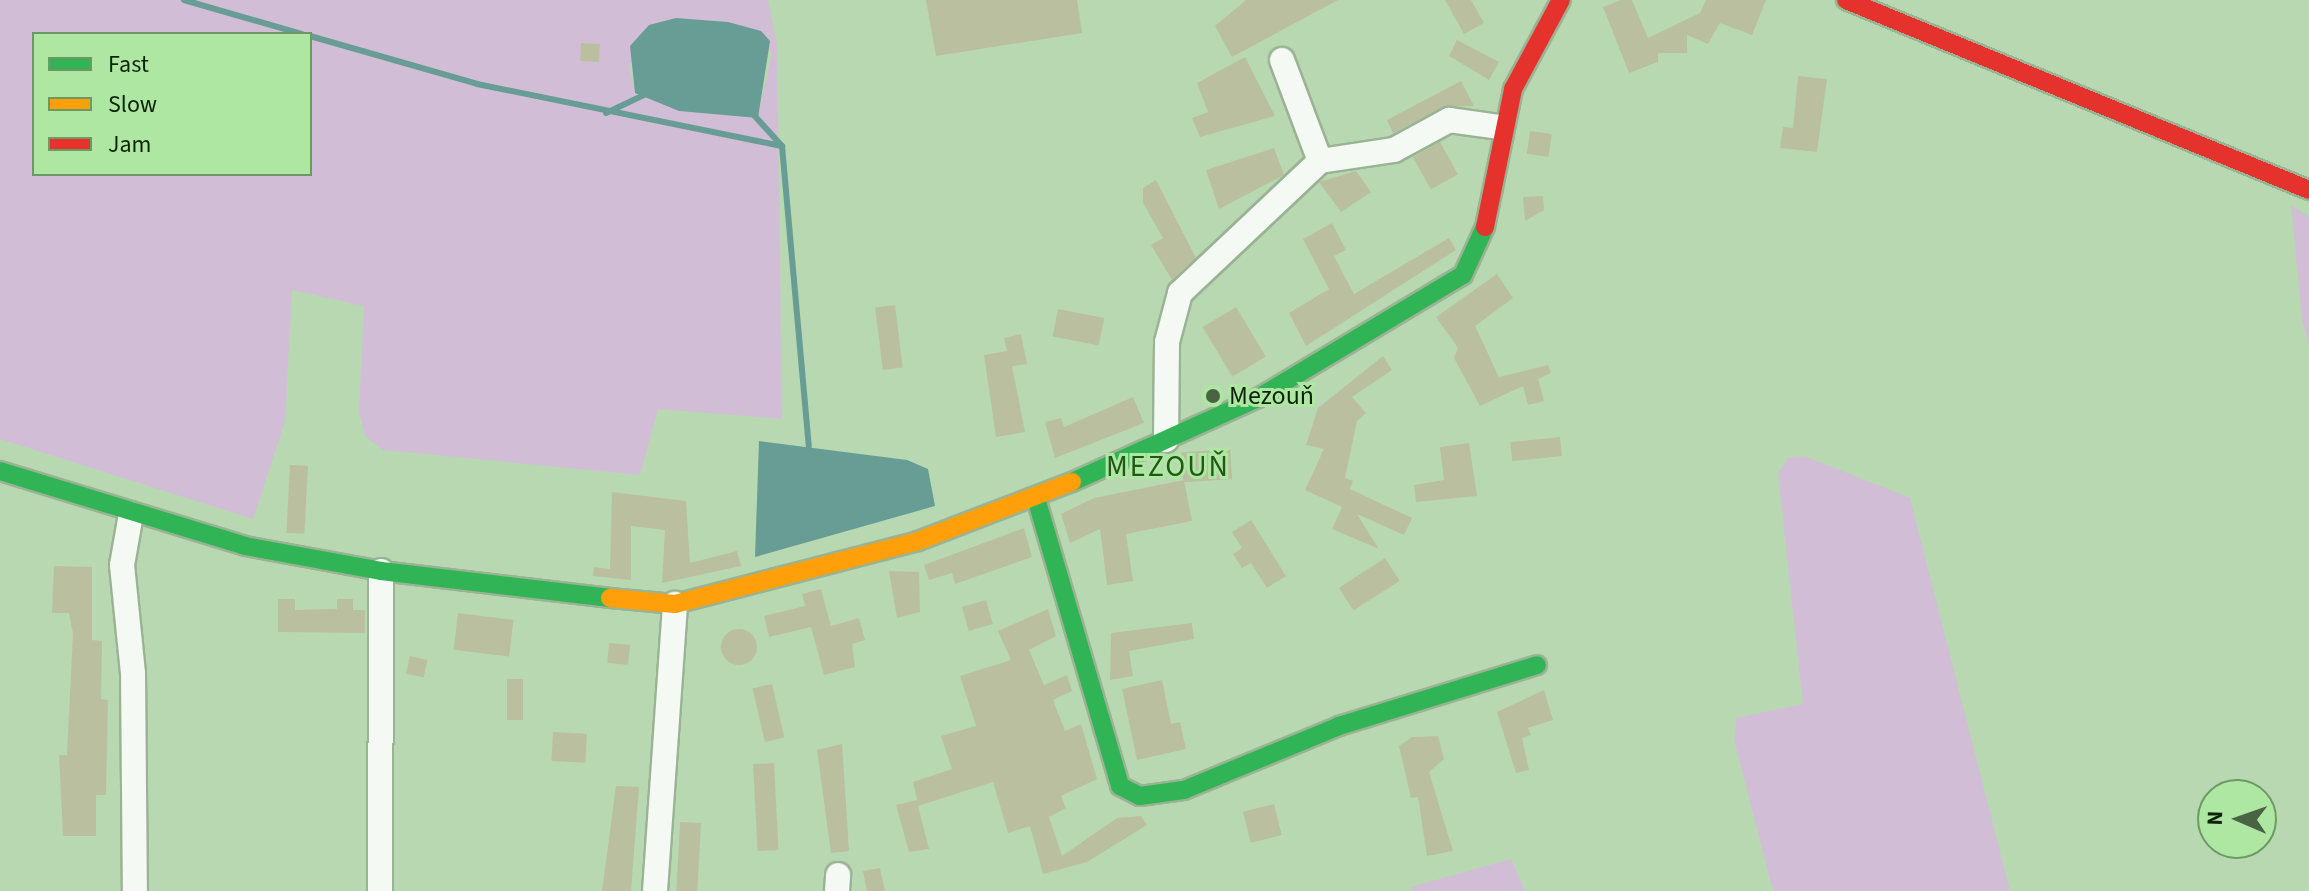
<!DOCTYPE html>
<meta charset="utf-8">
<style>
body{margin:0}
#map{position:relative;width:2309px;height:891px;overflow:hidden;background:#b8d8b1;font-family:"Source Sans 3",sans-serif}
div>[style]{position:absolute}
.green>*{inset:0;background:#d2bdd6}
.water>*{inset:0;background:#679d94}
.stream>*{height:6px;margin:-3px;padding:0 3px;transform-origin:3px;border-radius:3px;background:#679d94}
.building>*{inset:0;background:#bac09f;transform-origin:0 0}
.round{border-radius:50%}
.roads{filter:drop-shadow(2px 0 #9ab394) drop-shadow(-2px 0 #9ab394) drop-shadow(0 2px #9ab394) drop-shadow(0 -2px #9ab394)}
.street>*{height:24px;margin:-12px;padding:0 12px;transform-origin:12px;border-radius:12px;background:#f4f9f3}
.fast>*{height:18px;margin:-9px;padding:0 9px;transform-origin:9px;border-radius:9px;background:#30b455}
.slow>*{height:18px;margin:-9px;padding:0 9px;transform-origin:9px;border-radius:9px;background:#ff9f0a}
.jam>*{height:18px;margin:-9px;padding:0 9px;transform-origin:9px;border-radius:9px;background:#e5322d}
.dots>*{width:22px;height:22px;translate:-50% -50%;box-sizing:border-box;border:4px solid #ade7a2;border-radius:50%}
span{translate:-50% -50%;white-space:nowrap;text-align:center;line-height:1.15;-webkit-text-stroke:6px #ade7a2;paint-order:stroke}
.poi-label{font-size:26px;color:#0e240a}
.left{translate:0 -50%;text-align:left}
.quarter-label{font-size:30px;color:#225717;letter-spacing:2px}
.legend{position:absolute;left:32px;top:32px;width:280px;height:144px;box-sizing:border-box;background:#ade7a2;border:2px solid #6d9965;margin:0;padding:10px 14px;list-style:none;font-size:24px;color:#0e240a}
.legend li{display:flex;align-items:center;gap:16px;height:40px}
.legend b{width:40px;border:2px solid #6d9965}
.north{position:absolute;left:2197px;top:779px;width:80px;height:80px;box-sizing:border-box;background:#ade7a2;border:2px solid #6d9965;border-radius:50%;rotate:272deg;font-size:22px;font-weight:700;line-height:32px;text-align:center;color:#0e240a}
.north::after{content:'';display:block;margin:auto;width:28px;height:36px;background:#4a6344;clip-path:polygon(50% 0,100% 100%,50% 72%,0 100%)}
</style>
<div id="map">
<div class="green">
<div style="clip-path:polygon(evenodd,0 0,768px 0,777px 45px,782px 419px,658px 409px,640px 475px,383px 450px,365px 436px,359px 411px,364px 306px,292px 290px,285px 421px,253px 519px,0 439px,0 0,676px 18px,728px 22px,772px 52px,758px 118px,635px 93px,629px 64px,676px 18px,0 0,34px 34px,310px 34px,310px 174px,34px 174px,34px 34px)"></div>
<div style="clip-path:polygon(2291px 205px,2309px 217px,2309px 347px,2302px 319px)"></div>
<div style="clip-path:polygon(1804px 456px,1910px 498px,2010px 891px,1773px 891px,1735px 743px,1736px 718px,1803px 704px,1778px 473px,1788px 458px)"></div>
<div style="clip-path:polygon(1511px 859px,1525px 891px,1412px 891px,1411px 887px)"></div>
</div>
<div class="water">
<div style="clip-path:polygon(676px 18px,728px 22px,761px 31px,770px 41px,758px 118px,679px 111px,635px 93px,630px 46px,649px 25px)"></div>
<div style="clip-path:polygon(759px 441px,907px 460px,928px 469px,935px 506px,755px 557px)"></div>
</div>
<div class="stream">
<div style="left:184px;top:0;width:123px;rotate:16.1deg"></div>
<div style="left:310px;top:36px;width:174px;rotate:16deg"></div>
<div style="left:477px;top:84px;width:311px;rotate:11.5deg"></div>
<div style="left:782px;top:146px;width:301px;rotate:84.9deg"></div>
<div style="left:606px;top:113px;width:44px;rotate:-25.4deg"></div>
<div style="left:752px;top:113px;width:45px;rotate:47.7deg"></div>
</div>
<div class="building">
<div style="clip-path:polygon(926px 0,1077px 0,1082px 33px,936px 56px)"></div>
<div style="clip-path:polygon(1246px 0,1338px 0,1232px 57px,1215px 26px)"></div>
<div style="clip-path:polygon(1445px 0,1471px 0,1484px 23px,1464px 34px)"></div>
<div style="clip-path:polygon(1621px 0,1632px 0,1648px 38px,1700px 13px,1706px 0,1766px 0,1752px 35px,1720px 23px,1708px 44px,1687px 35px,1687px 53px,1658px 53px,1658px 62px,1629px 73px,1603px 7px)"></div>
<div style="clip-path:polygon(1457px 40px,1499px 62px,1489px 80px,1449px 56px)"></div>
<div style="left:581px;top:43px;width:19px;height:18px;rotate:3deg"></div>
<div style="clip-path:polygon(1245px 57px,1275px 116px,1200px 137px,1192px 118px,1208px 112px,1197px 83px)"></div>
<div style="clip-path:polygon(1798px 76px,1827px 79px,1817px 152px,1780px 148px,1783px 127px,1793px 128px)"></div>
<div style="clip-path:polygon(1461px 81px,1474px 106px,1443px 107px,1393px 133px,1387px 120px)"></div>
<div style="left:1530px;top:131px;width:22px;height:23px;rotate:8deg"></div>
<div style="left:1440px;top:142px;width:37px;height:31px;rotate:61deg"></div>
<div style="clip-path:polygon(1274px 148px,1284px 175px,1219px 209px,1206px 170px)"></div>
<div style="clip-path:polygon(1356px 171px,1371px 192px,1341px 212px,1319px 182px)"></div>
<div style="clip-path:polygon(1156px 180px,1196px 258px,1172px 280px,1151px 245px,1163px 238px,1143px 203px,1143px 188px)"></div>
<div style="clip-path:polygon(1543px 196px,1544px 210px,1525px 221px,1523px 197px)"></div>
<div style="clip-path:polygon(1332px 223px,1346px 250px,1334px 256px,1354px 294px,1449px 238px,1456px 250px,1306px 346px,1289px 313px,1329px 289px,1303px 239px)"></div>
<div style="clip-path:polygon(1497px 274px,1513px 298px,1475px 326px,1499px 377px,1548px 365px,1551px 373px,1538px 379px,1544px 401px,1528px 405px,1523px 386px,1480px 406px,1454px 358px,1458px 348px,1436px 317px)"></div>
<div style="left:895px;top:305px;width:63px;height:20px;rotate:83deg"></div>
<div style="left:1236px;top:307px;width:58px;height:39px;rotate:59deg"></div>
<div style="left:1058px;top:309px;width:47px;height:28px;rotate:11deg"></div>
<div style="clip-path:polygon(1021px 334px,1027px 364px,1012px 366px,1025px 432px,996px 437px,984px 355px,1007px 351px,1004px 338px)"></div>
<div style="clip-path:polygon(1383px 356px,1392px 370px,1352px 397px,1366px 413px,1357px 421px,1345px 478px,1353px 481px,1350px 489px,1412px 518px,1404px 535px,1357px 514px,1379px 549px,1332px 529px,1342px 507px,1305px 490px,1324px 449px,1306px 445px,1318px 408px)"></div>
<div style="clip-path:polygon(1133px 397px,1144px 423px,1055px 458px,1045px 422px,1061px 418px,1064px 427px)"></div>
<div style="left:1560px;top:437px;width:19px;height:50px;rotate:84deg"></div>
<div style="clip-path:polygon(1469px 443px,1477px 496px,1416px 502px,1414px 485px,1444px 480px,1440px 447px)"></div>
<div style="left:1230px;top:449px;width:30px;height:49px;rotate:86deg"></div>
<div style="left:290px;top:465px;width:18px;height:68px;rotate:3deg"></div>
<div style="clip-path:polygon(1184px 480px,1192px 521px,1126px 534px,1133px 581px,1107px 585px,1100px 529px,1070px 543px,1061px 514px,1094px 498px)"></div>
<div style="clip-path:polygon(612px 492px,686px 501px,690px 563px,737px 551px,741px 566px,662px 583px,665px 530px,631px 526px,631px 580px,593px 576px,594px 567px,610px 569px)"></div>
<div style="clip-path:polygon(1251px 520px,1286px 576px,1267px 588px,1251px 563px,1242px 568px,1233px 554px,1242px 548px,1232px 532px)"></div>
<div style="clip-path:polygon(1024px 528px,1032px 557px,955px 584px,952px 573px,929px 580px,924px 565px)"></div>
<div style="left:1385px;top:558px;width:27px;height:55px;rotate:57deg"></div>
<div style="clip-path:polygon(54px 566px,92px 567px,92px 640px,102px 641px,101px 699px,108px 700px,106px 795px,96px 795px,96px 836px,63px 836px,59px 755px,67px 755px,73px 634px,69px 613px,52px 613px)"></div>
<div style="clip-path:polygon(889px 571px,919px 572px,920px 612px,897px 618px)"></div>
<div style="clip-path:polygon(821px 589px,831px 626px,859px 618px,865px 640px,852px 644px,855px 667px,824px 675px,811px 627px,769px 637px,764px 616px,805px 606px,802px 594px)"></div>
<div style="clip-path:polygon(278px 599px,295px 599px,295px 610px,337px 609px,337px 599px,353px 599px,353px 610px,365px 610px,365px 633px,278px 632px)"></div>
<div style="left:986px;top:600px;width:25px;height:25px;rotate:74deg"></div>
<div style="clip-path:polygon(1048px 609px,1056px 636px,1029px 650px,1044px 685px,1067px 675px,1072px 691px,1053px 700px,1065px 731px,1081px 724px,1097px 779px,1061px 796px,1066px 808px,1049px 817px,1062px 856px,1117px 818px,1141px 816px,1147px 825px,1087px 862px,1043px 874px,1030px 826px,1008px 833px,993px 782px,918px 806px,929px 849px,909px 852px,896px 805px,917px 800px,913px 782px,952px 769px,941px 736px,976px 726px,960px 676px,1011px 660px,998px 631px)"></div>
<div style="left:458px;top:613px;width:56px;height:37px;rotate:7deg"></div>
<div style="clip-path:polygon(1192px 623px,1194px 639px,1129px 651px,1133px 676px,1110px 680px,1111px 633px)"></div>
<div class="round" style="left:721px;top:629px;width:36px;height:36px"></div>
<div style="left:609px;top:643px;width:21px;height:20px;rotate:5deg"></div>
<div style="left:410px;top:656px;width:18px;height:18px;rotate:13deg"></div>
<div style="left:507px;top:679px;width:16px;height:41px"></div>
<div style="clip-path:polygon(1162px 680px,1171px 724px,1180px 722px,1186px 749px,1137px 760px,1122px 689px)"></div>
<div style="left:772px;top:684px;width:55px;height:20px;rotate:77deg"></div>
<div style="clip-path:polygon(1544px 690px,1553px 720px,1528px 728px,1531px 735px,1522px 738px,1529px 770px,1516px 773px,1497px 712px)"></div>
<div style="left:553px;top:732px;width:34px;height:29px;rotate:3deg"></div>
<div style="clip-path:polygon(1438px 736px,1444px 759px,1429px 772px,1453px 851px,1427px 856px,1418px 797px,1411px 798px,1399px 746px,1412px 737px)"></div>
<div style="clip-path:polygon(842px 744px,849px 851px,831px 853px,817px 750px)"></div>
<div style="left:774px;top:763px;width:87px;height:21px;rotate:87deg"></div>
<div style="clip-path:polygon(616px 786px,639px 787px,631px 891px,602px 891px)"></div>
<div style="left:1274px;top:804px;width:32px;height:32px;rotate:76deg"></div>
<div style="left:680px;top:822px;width:21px;height:69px;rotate:3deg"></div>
<div style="clip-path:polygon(880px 868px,885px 891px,867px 891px,863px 871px)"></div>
</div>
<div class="roads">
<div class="street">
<div style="left:1282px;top:60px;width:108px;rotate:69.4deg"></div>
<div style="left:1166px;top:440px;width:98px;rotate:-89.4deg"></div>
<div style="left:1167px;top:342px;width:51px;rotate:-75.1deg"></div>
<div style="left:1180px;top:293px;width:192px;rotate:-43.3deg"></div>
<div style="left:1320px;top:161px;width:75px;rotate:-8.5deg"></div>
<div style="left:1394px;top:150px;width:63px;rotate:-28.6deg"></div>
<div style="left:1449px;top:120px;width:50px;rotate:8deg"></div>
<div style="left:131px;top:514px;width:52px;rotate:100deg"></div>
<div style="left:122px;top:565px;width:109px;rotate:84.2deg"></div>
<div style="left:133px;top:673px;width:218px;rotate:89.5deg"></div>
<div style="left:380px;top:891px;width:320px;rotate:-89.8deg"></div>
<div style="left:655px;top:891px;width:288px;rotate:-86deg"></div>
<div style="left:837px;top:891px;width:16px;rotate:-86deg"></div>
</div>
<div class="fast">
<div style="left:0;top:471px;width:256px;rotate:17deg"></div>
<div style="left:245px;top:546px;width:138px;rotate:10.4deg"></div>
<div style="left:381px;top:571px;width:231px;rotate:6.7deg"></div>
<div style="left:1072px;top:482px;width:204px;rotate:-24.3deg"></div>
<div style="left:1258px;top:398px;width:239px;rotate:-31deg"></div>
<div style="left:1463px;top:275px;width:53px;rotate:-65.4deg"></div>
<div style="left:1036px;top:498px;width:300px;rotate:73.7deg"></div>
<div style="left:1120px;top:786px;width:22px;rotate:27deg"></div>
<div style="left:1140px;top:796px;width:44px;rotate:-7.8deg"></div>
<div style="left:1184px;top:790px;width:168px;rotate:-22.4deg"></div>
<div style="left:1339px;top:726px;width:207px;rotate:-17.1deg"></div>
</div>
<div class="slow">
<div style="left:610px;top:598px;width:65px;rotate:5.3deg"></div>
<div style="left:675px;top:604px;width:251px;rotate:-14.5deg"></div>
<div style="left:918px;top:541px;width:165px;rotate:-21deg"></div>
</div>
<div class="jam">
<div style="left:1846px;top:0;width:500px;rotate:22.31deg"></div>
<div style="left:1485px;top:227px;width:141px;rotate:-78.5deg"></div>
<div style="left:1513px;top:89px;width:101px;rotate:-61.7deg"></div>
</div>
</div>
<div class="dots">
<div style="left:1213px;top:396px;background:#4a6344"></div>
</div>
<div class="poi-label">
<span class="left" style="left:1229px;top:396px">Mezouň</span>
</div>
<div class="quarter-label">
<span style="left:1168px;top:467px">MEZOUŇ</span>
</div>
<ul class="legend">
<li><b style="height:10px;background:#30b455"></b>Fast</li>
<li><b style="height:10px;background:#ff9f0a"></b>Slow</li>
<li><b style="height:10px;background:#e5322d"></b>Jam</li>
</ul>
<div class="north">N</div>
</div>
